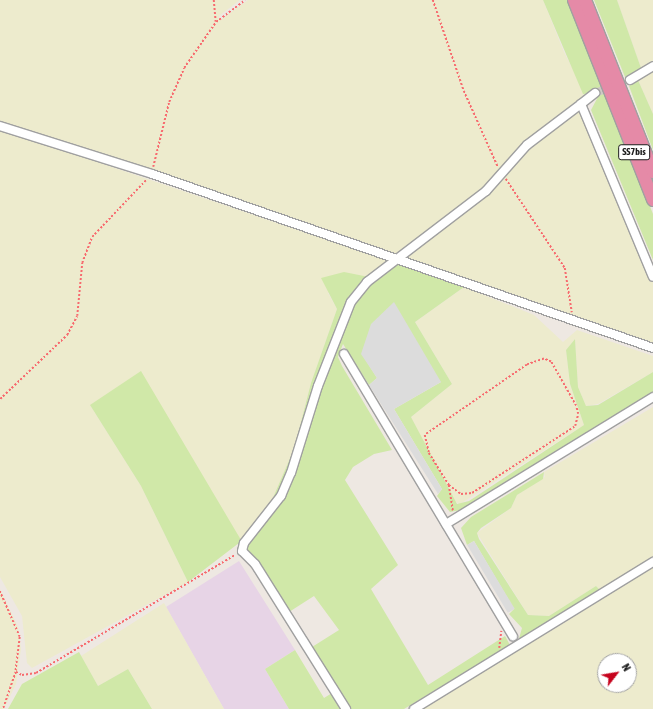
<!DOCTYPE html>
<style>
body{margin:0}
#map{position:relative;width:653px;height:709px;overflow:hidden;background:#eee8e2;font-family:"Asap Condensed",sans-serif}
div>[style]{position:absolute}
.industrial>*{inset:0;background:#e7d4e6}
.farmland>*{inset:0;background:#edebcd}
.grass>*{inset:0;background:#d0e8a8}
.parking>*{inset:0;background:#dcdcdc;transform-origin:0 0}
.minor-tunnel>*{height:8px;margin-top:-4px;transform-origin:0;background:repeating-linear-gradient(90deg,#cec9c4 0 8px,transparent 0 12px)}
.path>*{height:1.5px;margin-top:-0.75px;transform-origin:0;background:repeating-linear-gradient(90deg,#f76a6e 0 2px,transparent 0 4px)}
.roads{filter:drop-shadow(1px 0 #a0a0a0) drop-shadow(-1px 0 #a0a0a0) drop-shadow(0 1px #a0a0a0) drop-shadow(0 -1px #a0a0a0)}
.minor>*{height:8px;margin:-4px;padding:0 4px;transform-origin:4px;border-radius:4px;background:#fff}
.highway>*{height:12px;margin:-6px;padding:0 6px;transform-origin:6px;border-radius:6px;background:#e58aa7}
span{translate:-50% -50%;white-space:nowrap;text-align:center;line-height:1.15;-webkit-text-stroke:3px #fff;paint-order:stroke}
.shield-label span{padding:1px 3px;background:#fff;border:1px solid;border-radius:3px;-webkit-text-stroke-width:0}
.shield-label{font-size:10px;color:#1c1c1c;font-weight:700}
.north{position:absolute;left:597px;top:653px;width:40px;height:40px;box-sizing:border-box;background:#fff;border:1px solid #a4a4a4;border-radius:50%;rotate:59deg;font-size:11px;font-weight:700;line-height:16px;text-align:center;color:#1c1c1c}
.north::after{content:'';display:block;margin:auto;width:14px;height:18px;background:#c6031d;clip-path:polygon(50% 0,100% 100%,50% 72%,0 100%)}
</style>
<div id="map">
<div class="industrial">
<div style="clip-path:polygon(239px 561px,295px 650px,265px 669px,289px 709px,224px 709px,166px 607px)"></div>
</div>
<div class="farmland">
<div style="clip-path:polygon(0 0,240px 0,219px 16px,220px 20px,248px 0,543px 0,564px 52px,586px 95px,582px 103px,653px 277px,653px 345px,0 121px)"></div>
<div style="clip-path:polygon(617px 0,653px 0,653px 61px,641px 68px)"></div>
<div style="clip-path:polygon(653px 70px,653px 114px,638px 80px)"></div>
<div style="clip-path:polygon(0 129px,389px 261px,369px 277px,328px 293px,337px 309px,311px 383px,294px 449px,272px 500px,241px 540px,90px 405px,141px 486px,188px 582px,32px 668px,27px 663px,22px 616px,0 577px)"></div>
<div style="clip-path:polygon(464px 287px,534px 315px,563px 342px,577px 330px,653px 356px,653px 372px,598px 404px,586px 406px,578px 387px,575px 339px,566px 350px,570px 384px,584px 425px,460px 504px,453px 501px,411px 417px,452px 384px,415px 322px)"></div>
<div style="clip-path:polygon(653px 407px,653px 559px,601px 591px,596px 586px,549px 616px,528px 615px,477px 533px,511px 508px,517px 495px,545px 477px,544px 472px)"></div>
<div style="clip-path:polygon(evenodd,653px 567px,653px 709px,416px 709px,556px 628px,653px 567px,605px 661px,629px 661px,629px 685px,605px 685px,605px 661px)"></div>
<div style="clip-path:polygon(0 589px,18px 627px,21px 649px,16px 684px,4px 709px,0 709px)"></div>
<div style="clip-path:polygon(164px 603px,224px 709px,152px 709px,128px 669px,98px 686px,81px 656px)"></div>
</div>
<div class="grass">
<div style="clip-path:polygon(543px 0,568px 0,653px 214px,653px 260px,591px 110px,600px 93px,583px 94px)"></div>
<div style="clip-path:polygon(594px 0,617px 0,641px 68px,625px 77px)"></div>
<div style="clip-path:polygon(638px 80px,653px 114px,653px 150px,629px 86px)"></div>
<div style="clip-path:polygon(389px 261px,464px 287px,415px 322px,452px 384px,411px 417px,457px 504px,469px 501px,584px 425px,570px 384px,566px 350px,575px 339px,578px 387px,586px 406px,598px 405px,653px 372px,653px 392px,466px 509px,450px 512px,437px 496px,442px 489px,394px 409px,441px 382px,362px 354px,377px 378px,369px 385px,343px 344px,338px 357px,342px 366px,392px 450px,374px 454px,353px 467px,345px 480px,398px 565px,371px 589px,428px 685px,505px 636px,510px 645px,404px 709px,349px 709px,312px 647px,339px 630px,314px 596px,289px 612px,239px 543px,188px 582px,141px 486px,90px 405px,141px 371px,241px 540px,272px 500px,294px 449px,311px 383px,337px 309px,321px 278px,344px 272px,369px 277px)"></div>
<div style="clip-path:polygon(544px 472px,543px 479px,517px 495px,511px 508px,481px 528px,477px 533px,479px 539px,528px 615px,549px 616px,596px 586px,601px 591px,518px 642px,522px 628px,509px 614px,514px 609px,474px 541px,467px 545px,461px 528px,471px 517px)"></div>
<div style="clip-path:polygon(295px 650px,324px 698px,332px 693px,342px 709px,289px 709px,265px 669px)"></div>
<div style="clip-path:polygon(79px 652px,98px 686px,128px 669px,152px 709px,8px 709px,22px 684px)"></div>
</div>
<div class="parking">
<div style="clip-path:polygon(394px 302px,441px 382px,394px 409px,442px 489px,438px 494px,369px 385px,377px 378px,361px 354px,371px 324px)"></div>
<div style="left:474px;top:541px;width:79px;height:8px;rotate:59deg"></div>
</div>
<div class="minor-tunnel">
<div style="left:595px;top:93px;width:37px;rotate:-20deg"></div>
</div>
<div class="path">
<div style="left:214px;top:0;width:22px;rotate:85deg"></div>
<div style="left:433px;top:0;width:96px;rotate:71.2deg"></div>
<div style="left:464px;top:91px;width:83px;rotate:65.9deg"></div>
<div style="left:153px;top:167px;width:67px;rotate:-76.2deg"></div>
<div style="left:169px;top:102px;width:37px;rotate:-66deg"></div>
<div style="left:184px;top:68px;width:56px;rotate:-55.2deg"></div>
<div style="left:216px;top:22px;width:36px;rotate:-37deg"></div>
<div style="left:506px;top:179px;width:107px;rotate:56.5deg"></div>
<div style="left:565px;top:268px;width:45px;rotate:81deg"></div>
<div style="left:0;top:399px;width:93px;rotate:-43.7deg"></div>
<div style="left:67px;top:335px;width:21px;rotate:-62deg"></div>
<div style="left:77px;top:316px;width:53px;rotate:-84.6deg"></div>
<div style="left:82px;top:263px;width:28px;rotate:-69deg"></div>
<div style="left:92px;top:237px;width:79px;rotate:-46.5deg"></div>
<div style="left:449px;top:485px;width:15px;rotate:37deg"></div>
<div style="left:461px;top:494px;width:11px;rotate:-5deg"></div>
<div style="left:472px;top:493px;width:123px;rotate:-33deg"></div>
<div style="left:575px;top:426px;width:12px;rotate:-76deg"></div>
<div style="left:578px;top:414px;width:8px;rotate:-104deg"></div>
<div style="left:576px;top:406px;width:51px;rotate:-119.6deg"></div>
<div style="left:551px;top:362px;width:8px;rotate:-157deg"></div>
<div style="left:544px;top:359px;width:18px;rotate:161deg"></div>
<div style="left:527px;top:365px;width:124px;rotate:145.5deg"></div>
<div style="left:425px;top:435px;width:18px;rotate:77deg"></div>
<div style="left:429px;top:453px;width:38px;rotate:58deg"></div>
<div style="left:449px;top:485px;width:26px;rotate:81deg"></div>
<div style="left:0;top:591px;width:50px;rotate:66.5deg"></div>
<div style="left:20px;top:637px;width:35px;rotate:97deg"></div>
<div style="left:16px;top:672px;width:39px;rotate:109deg"></div>
<div style="left:499px;top:648px;width:17px;rotate:-83deg"></div>
<div style="left:16px;top:672px;width:7px;rotate:27deg"></div>
<div style="left:22px;top:675px;width:14px;rotate:-8deg"></div>
<div style="left:36px;top:673px;width:231px;rotate:-30.7deg"></div>
</div>
<div class="roads">
<div class="minor">
<div style="left:630px;top:80px;width:27px;rotate:-31deg"></div>
<div style="left:581px;top:104px;width:18px;rotate:-38deg"></div>
<div style="left:0;top:126px;width:159px;rotate:17.5deg"></div>
<div style="left:152px;top:174px;width:530px;rotate:19.15deg"></div>
<div style="left:344px;top:354px;width:329px;rotate:59.1deg"></div>
<div style="left:446px;top:524px;width:243px;rotate:-31.5deg"></div>
<div style="left:346px;top:709px;width:171px;rotate:-122.1deg"></div>
<div style="left:255px;top:564px;width:18px;rotate:-135deg"></div>
<div style="left:242px;top:551px;width:8px;rotate:-76deg"></div>
<div style="left:244px;top:543px;width:60px;rotate:-51.8deg"></div>
<div style="left:281px;top:496px;width:25px;rotate:-67deg"></div>
<div style="left:291px;top:473px;width:91px;rotate:-72.8deg"></div>
<div style="left:318px;top:386px;width:90px;rotate:-68.6deg"></div>
<div style="left:351px;top:302px;width:26px;rotate:-51deg"></div>
<div style="left:367px;top:282px;width:150px;rotate:-37.4deg"></div>
<div style="left:486px;top:191px;width:62px;rotate:-48.3deg"></div>
<div style="left:527px;top:145px;width:68px;rotate:-37.2deg"></div>
<div style="left:581px;top:104px;width:187px;rotate:67.4deg"></div>
<div style="left:414px;top:709px;width:281px;rotate:-31.6deg"></div>
</div>
<div class="highway">
<div style="left:574px;top:0;width:215px;rotate:68.4deg"></div>
<div style="left:585px;top:0;width:185px;rotate:68.4deg"></div>
</div>
</div>
<div class="shield-label">
<span style="left:634px;top:152px">SS7bis</span>
</div>
<div class="north">N</div>
</div>
